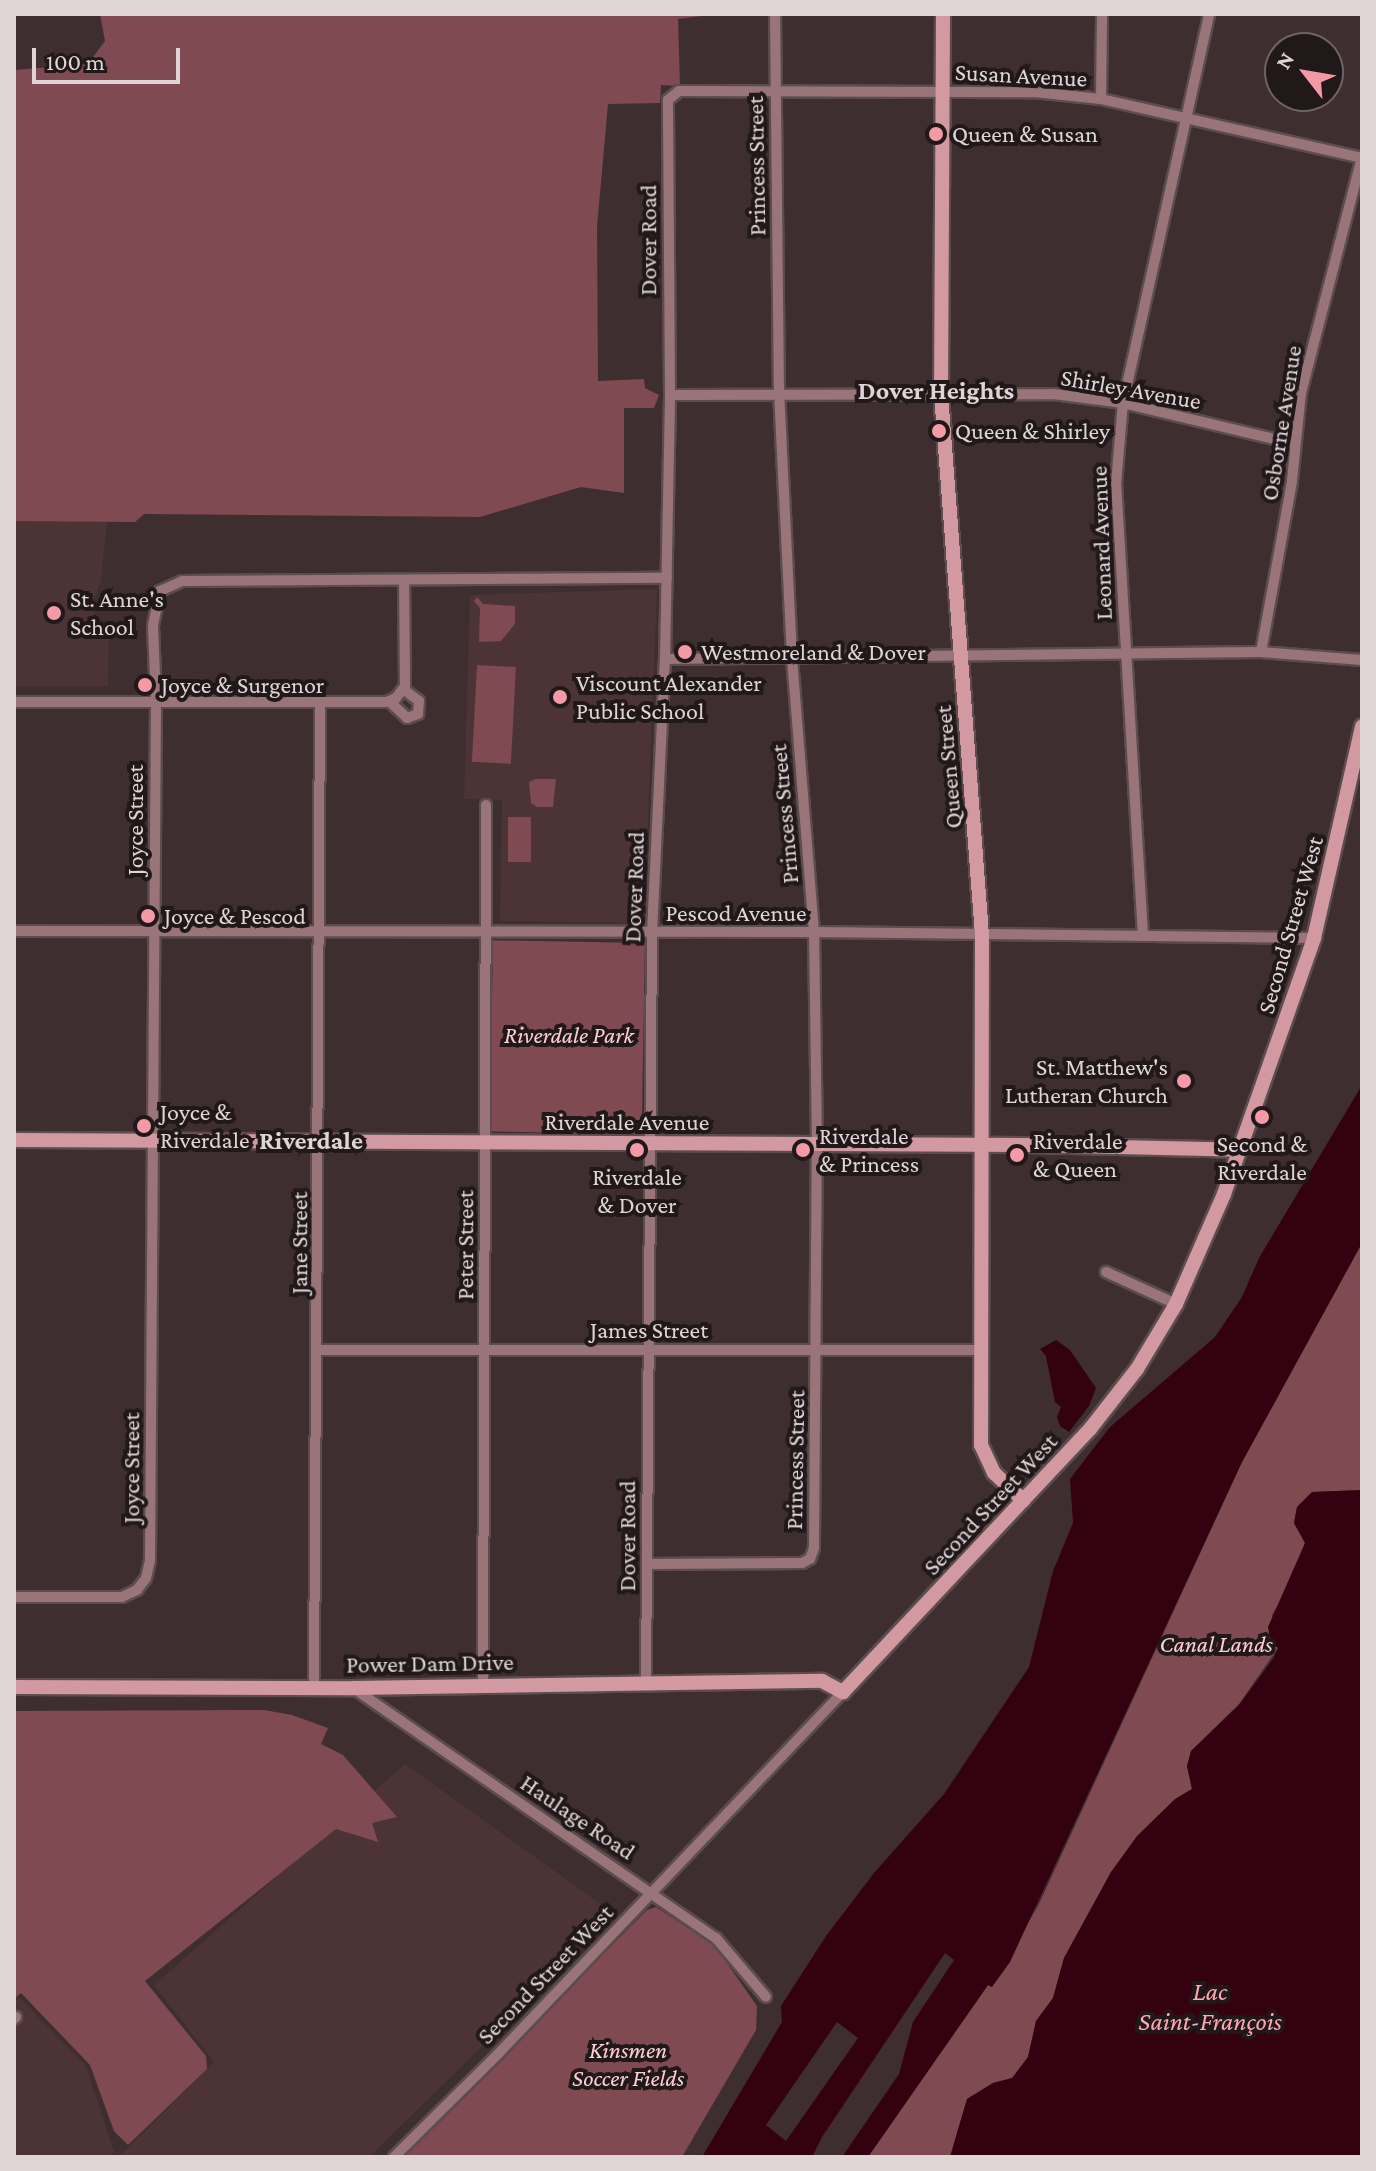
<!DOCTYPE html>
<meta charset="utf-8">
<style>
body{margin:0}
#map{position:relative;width:1376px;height:2171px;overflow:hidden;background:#3f2e30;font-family:"Crimson Pro",serif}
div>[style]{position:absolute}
.built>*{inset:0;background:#4c3336}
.green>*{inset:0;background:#7f4a51;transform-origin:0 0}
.water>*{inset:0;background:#33010f}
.roads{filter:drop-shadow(2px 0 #5c4c4e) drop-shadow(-2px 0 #5c4c4e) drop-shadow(0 2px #5c4c4e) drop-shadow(0 -2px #5c4c4e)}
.street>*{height:10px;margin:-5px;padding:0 5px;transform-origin:5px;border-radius:5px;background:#997579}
.secondary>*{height:14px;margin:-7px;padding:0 7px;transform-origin:7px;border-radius:7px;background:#d299a0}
.dots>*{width:22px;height:22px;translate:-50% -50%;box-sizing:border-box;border:4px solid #201819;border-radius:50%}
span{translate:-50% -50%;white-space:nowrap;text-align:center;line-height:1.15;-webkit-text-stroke:8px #201819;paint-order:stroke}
.street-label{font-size:24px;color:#e0d5d6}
.poi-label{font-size:24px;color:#e0d5d6}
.left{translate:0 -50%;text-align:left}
.right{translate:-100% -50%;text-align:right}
.park-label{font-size:24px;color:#fdcfd4;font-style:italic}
.neighbourhood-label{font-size:26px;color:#e0d5d6;font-weight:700}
.water-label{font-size:26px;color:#ffa8b3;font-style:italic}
.frame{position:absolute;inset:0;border:16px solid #e0d5d6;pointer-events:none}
.north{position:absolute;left:1264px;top:32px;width:80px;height:80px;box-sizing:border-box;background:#201819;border:2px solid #6d6465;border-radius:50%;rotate:301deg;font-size:22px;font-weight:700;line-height:32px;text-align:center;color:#e0d5d6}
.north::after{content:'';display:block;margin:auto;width:28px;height:36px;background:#f49aa6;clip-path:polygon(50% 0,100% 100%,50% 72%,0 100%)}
.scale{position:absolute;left:32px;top:48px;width:148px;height:36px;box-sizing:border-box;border:4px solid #e0d5d6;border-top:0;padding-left:10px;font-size:24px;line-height:28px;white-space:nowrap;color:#e0d5d6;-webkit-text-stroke:6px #201819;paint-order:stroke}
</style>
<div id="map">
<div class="built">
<div style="clip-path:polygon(107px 520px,101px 581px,94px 599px,95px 628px,109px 628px,108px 686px,14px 686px,14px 521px)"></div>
<div style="clip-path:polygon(657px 589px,644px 923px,500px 921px,502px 800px,464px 799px,470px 595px)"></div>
<div style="clip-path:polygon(405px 1764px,616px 1915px,369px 2157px,119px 2157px,214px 2062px,154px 1985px)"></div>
<div style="clip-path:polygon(19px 1997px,86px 2066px,114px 2152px,109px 2157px,14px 2157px,14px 2002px)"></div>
</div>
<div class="green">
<div style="clip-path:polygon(100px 14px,718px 14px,678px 19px,680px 86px,661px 85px,660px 103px,608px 104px,597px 227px,598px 381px,644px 379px,645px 388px,659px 395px,654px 408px,624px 408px,624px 493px,581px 487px,480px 517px,144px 514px,135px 522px,14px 521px,14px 70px,88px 64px,105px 41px)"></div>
<div style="clip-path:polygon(477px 597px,483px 604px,515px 606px,515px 624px,501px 641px,479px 642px,480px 608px,474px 601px)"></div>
<div style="left:477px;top:665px;width:39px;height:97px;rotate:3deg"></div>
<div style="clip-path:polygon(536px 779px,556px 779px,553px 807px,537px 807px,531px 803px,529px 782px)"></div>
<div style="left:508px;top:817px;width:23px;height:45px"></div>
<div style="left:645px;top:943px;width:191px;height:152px;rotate:91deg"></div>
<div style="clip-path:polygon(1362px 1243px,1362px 1490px,1312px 1492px,1297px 1507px,1294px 1523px,1305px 1543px,1287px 1590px,1272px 1615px,1278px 1648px,1239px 1704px,1191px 1751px,1187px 1766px,1192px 1789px,1165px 1809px,1111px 1872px,1064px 1958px,1053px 1998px,1036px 2021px,1028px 2057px,1013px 2078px,993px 2083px,967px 2099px,950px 2157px,868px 2157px,988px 1985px,991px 1987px,1039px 1904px,1242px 1462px)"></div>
<div style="clip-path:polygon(264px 1710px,292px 1715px,328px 1728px,321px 1744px,343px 1755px,397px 1817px,372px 1823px,378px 1842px,336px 1829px,145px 1981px,206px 2056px,207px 2069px,128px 2145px,114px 2131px,90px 2065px,21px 1993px,14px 1999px,14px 1711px)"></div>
<div style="clip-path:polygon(656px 1907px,715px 1946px,757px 2006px,756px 2030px,682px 2157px,402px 2157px,647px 1910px)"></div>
</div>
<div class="water">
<div style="clip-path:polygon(evenodd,1362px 1085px,1362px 1243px,1242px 1462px,1010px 1962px,992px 1987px,988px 1985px,868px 2157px,842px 2157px,899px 2074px,913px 2022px,954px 1960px,945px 1953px,822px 2137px,812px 2157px,702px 2157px,782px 2022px,781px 2006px,826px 1936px,874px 1873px,944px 1794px,1029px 1667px,1053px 1571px,1073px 1523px,1070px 1479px,1110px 1427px,1215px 1337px,1242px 1297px,1259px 1258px,1362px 1085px,837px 2022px,858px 2038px,786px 2141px,766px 2125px,837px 2022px)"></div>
<div style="clip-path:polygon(1056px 1340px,1070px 1350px,1096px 1388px,1089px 1406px,1069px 1432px,1060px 1426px,1057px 1417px,1061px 1407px,1055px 1402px,1046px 1356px,1040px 1349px)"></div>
<div style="clip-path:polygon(1362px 1490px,1362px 2157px,950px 2157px,967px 2099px,993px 2083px,1012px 2078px,1028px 2057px,1036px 2021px,1053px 1998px,1064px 1958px,1111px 1872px,1137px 1836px,1175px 1799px,1192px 1789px,1187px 1766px,1191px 1751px,1239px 1705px,1273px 1659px,1278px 1648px,1271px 1643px,1268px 1627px,1305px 1543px,1294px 1523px,1297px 1507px,1312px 1492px)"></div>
</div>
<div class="roads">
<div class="street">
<div style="left:1101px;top:99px;width:85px;rotate:-89.3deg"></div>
<div style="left:670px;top:395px;width:383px;rotate:-0.1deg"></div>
<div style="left:1053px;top:394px;width:71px;rotate:7.3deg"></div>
<div style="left:1123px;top:403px;width:177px;rotate:13.4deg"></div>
<div style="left:1261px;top:652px;width:174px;rotate:-79.7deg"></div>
<div style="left:1292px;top:481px;width:88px;rotate:-84.2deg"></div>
<div style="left:1301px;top:393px;width:244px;rotate:-75.5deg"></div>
<div style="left:665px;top:659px;width:596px;rotate:-0.67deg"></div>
<div style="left:1261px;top:652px;width:101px;rotate:4.5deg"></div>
<div style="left:389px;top:701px;width:25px;rotate:43deg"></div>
<div style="left:407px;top:718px;width:12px;rotate:-20deg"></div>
<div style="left:418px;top:714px;width:13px;rotate:-86deg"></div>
<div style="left:419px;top:701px;width:20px;rotate:-143deg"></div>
<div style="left:14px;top:702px;width:373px"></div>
<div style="left:387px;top:702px;width:10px;rotate:-24deg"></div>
<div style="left:396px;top:698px;width:15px;rotate:-53deg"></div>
<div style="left:405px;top:686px;width:105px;rotate:-90.5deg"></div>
<div style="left:14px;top:931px;width:800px;rotate:0.07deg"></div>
<div style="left:814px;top:932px;width:500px;rotate:0.69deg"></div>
<div style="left:1143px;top:936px;width:453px;rotate:-93.4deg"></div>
<div style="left:1116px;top:484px;width:81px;rotate:-85.1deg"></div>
<div style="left:1123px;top:403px;width:398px;rotate:-77.5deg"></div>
<div style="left:1106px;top:1272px;width:77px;rotate:24.6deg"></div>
<div style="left:319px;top:1350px;width:661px"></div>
<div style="left:647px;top:1564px;width:155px;rotate:-0.4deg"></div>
<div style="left:802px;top:1563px;width:9px;rotate:-27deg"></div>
<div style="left:810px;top:1559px;width:12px;rotate:-70deg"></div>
<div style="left:814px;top:1548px;width:403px;rotate:-89.6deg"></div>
<div style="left:817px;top:1145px;width:213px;rotate:-90.8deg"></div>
<div style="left:814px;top:932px;width:276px;rotate:-94.6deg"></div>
<div style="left:792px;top:657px;width:263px;rotate:-92.8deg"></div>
<div style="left:779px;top:394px;width:380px;rotate:-90.6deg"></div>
<div style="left:14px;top:1597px;width:108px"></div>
<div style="left:122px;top:1597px;width:17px;rotate:-25deg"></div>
<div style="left:137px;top:1590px;width:15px;rotate:-53deg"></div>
<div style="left:146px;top:1578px;width:18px;rotate:-77deg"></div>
<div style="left:150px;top:1560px;width:859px;rotate:-89.6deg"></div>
<div style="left:156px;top:701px;width:76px;rotate:-92.3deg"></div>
<div style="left:153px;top:625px;width:35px;rotate:-78deg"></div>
<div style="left:160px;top:591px;width:24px;rotate:-24deg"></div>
<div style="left:182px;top:581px;width:485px;rotate:-0.4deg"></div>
<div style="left:646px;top:1683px;width:750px;rotate:-89.54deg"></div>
<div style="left:652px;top:933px;width:274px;rotate:-87.3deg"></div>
<div style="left:665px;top:659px;width:264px;rotate:-88.9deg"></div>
<div style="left:670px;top:395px;width:295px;rotate:-90.4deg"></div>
<div style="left:668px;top:100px;width:14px;rotate:-39deg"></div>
<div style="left:679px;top:91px;width:355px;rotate:0.2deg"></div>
<div style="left:1034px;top:92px;width:67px;rotate:6deg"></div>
<div style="left:1101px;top:99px;width:268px;rotate:12.7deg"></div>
<div style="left:314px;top:1685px;width:981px;rotate:-89.65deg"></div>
<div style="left:483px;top:1685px;width:880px;rotate:-89.8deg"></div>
<div style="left:353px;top:1688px;width:441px;rotate:34.6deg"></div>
<div style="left:716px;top:1938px;width:77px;rotate:49.7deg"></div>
<div style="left:14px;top:2019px;width:3px;rotate:-45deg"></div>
<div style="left:394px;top:2157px;width:146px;rotate:-44.7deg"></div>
<div style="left:498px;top:2054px;width:500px;rotate:-46.38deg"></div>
</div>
<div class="secondary">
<div style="left:943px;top:14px;width:380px;rotate:90.3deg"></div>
<div style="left:941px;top:394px;width:544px;rotate:85.67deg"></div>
<div style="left:982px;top:936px;width:509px;rotate:90.11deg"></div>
<div style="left:981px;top:1445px;width:31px;rotate:65deg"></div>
<div style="left:994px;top:1473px;width:40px;rotate:43deg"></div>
<div style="left:14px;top:1140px;width:1012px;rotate:0.28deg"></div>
<div style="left:1026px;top:1145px;width:214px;rotate:1.3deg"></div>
<div style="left:14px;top:1687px;width:339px;rotate:0.2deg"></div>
<div style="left:353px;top:1688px;width:469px;rotate:-0.9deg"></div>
<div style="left:822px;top:1681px;width:24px;rotate:28deg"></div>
<div style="left:843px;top:1692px;width:361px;rotate:-46.8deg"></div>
<div style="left:1090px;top:1429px;width:76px;rotate:-51.9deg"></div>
<div style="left:1137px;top:1369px;width:76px;rotate:-59deg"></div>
<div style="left:1176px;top:1304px;width:120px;rotate:-66.4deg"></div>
<div style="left:1224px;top:1194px;width:271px;rotate:-70.6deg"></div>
<div style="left:1314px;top:938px;width:217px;rotate:-77.2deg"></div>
</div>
</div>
<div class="dots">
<div style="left:936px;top:134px;background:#f49aa6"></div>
<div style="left:939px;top:431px;background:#f49aa6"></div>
<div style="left:54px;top:613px;background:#f49aa6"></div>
<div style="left:685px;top:652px;background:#f49aa6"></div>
<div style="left:145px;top:685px;background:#f49aa6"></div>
<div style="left:560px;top:697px;background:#f49aa6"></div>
<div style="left:148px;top:916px;background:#f49aa6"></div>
<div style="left:1184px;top:1081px;background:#f49aa6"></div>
<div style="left:1262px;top:1117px;background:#f49aa6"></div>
<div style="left:144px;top:1126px;background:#f49aa6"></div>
<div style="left:637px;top:1150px;background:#f49aa6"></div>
<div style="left:803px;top:1150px;background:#f49aa6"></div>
<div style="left:1017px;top:1155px;background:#f49aa6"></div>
</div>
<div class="street-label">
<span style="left:1021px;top:75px;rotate:3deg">Susan Avenue</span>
<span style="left:756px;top:166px;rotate:-91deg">Princess Street</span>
<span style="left:648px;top:240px;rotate:-90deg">Dover Road</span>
<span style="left:1131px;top:389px;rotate:10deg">Shirley Avenue</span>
<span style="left:1281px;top:423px;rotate:-81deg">Osborne Avenue</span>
<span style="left:1101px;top:543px;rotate:-92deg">Leonard Avenue</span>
<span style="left:948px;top:767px;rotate:-95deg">Queen Street</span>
<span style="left:784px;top:814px;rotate:-95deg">Princess Street</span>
<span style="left:135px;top:820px;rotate:-90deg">Joyce Street</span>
<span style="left:634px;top:887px;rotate:-88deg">Dover Road</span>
<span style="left:736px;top:913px">Pescod Avenue</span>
<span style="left:1290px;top:925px;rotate:-74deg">Second Street West</span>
<span style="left:627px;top:1122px">Riverdale Avenue</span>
<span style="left:299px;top:1243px;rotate:-90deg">Jane Street</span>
<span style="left:465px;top:1245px;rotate:-90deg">Peter Street</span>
<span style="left:649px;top:1330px">James Street</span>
<span style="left:795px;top:1460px;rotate:-89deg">Princess Street</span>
<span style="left:131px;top:1468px;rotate:-90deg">Joyce Street</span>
<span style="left:990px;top:1504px;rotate:-47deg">Second Street West</span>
<span style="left:627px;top:1536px;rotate:-90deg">Dover Road</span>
<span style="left:430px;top:1663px;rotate:-1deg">Power Dam Drive</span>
<span style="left:578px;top:1817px;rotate:34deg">Haulage Road</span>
<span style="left:545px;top:1974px;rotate:-46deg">Second Street West</span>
</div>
<div class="poi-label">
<span class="left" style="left:952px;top:134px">Queen &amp; Susan</span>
<span class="left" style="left:955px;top:431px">Queen &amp; Shirley</span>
<span class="left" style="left:70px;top:613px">St. Anne's<br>School</span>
<span class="left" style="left:701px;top:652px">Westmoreland &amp; Dover</span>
<span class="left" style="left:576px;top:697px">Viscount Alexander<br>Public School</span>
<span class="left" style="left:161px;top:685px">Joyce &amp; Surgenor</span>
<span class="left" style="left:164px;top:916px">Joyce &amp; Pescod</span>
<span class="right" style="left:1168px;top:1081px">St. Matthew's<br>Lutheran Church</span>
<span class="left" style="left:160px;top:1126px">Joyce &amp;<br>Riverdale</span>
<span class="left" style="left:819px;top:1150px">Riverdale<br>&amp; Princess</span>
<span class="left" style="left:1033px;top:1155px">Riverdale<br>&amp; Queen</span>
<span style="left:1262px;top:1158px">Second &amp;<br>Riverdale</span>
<span style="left:637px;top:1191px">Riverdale<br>&amp; Dover</span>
</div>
<div class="park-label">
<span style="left:569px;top:1035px">Riverdale Park</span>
<span style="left:1216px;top:1644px">Canal Lands</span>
<span style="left:628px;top:2064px">Kinsmen<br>Soccer Fields</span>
</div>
<div class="neighbourhood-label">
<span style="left:936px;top:391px">Dover Heights</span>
<span style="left:311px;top:1141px">Riverdale</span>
</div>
<div class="water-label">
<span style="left:1210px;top:2007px">Lac<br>Saint-François</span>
</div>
<div class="frame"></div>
<div class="north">N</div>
<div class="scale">100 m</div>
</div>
